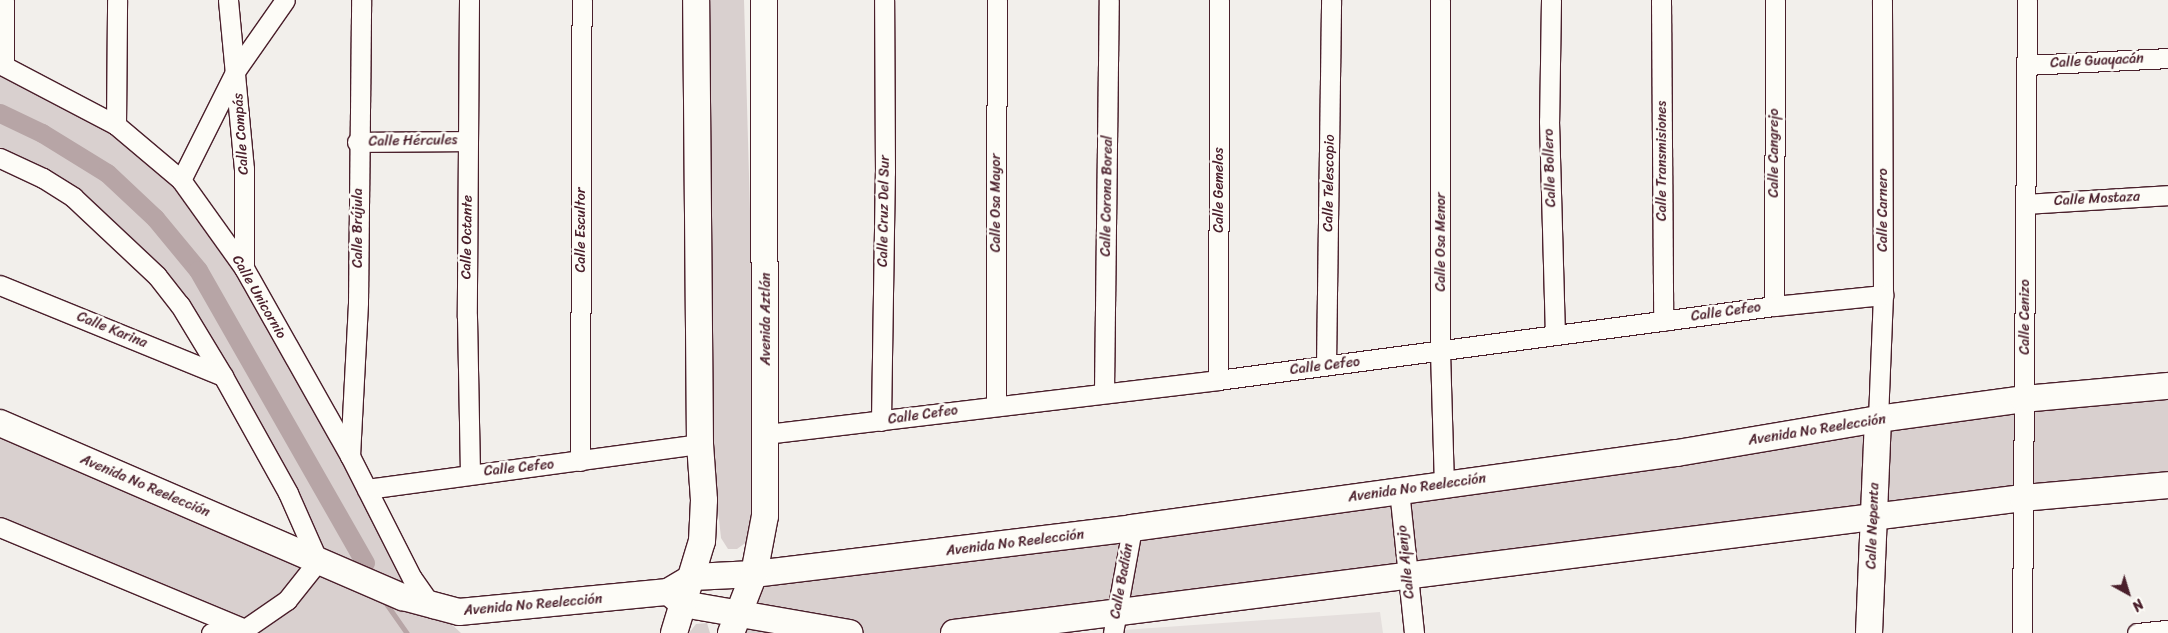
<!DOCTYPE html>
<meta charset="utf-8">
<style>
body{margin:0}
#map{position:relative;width:2168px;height:633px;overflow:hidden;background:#f2efeb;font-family:Sriracha,sans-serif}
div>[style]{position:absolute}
.built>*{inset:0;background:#e5dfdd}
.green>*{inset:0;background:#d9d0cf}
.stream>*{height:5px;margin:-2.5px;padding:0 2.5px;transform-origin:2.5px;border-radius:2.5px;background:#b7a5a6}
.canal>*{height:19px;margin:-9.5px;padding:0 9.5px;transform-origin:9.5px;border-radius:9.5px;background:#b7a5a6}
.roads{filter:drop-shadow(1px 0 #4a1f2b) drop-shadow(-1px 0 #4a1f2b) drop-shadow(0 1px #4a1f2b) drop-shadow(0 -1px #4a1f2b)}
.street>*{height:19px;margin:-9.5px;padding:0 9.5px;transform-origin:9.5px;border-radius:9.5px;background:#fdfcf7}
.secondary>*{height:26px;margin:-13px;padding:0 13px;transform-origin:13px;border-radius:13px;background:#fdfcf7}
span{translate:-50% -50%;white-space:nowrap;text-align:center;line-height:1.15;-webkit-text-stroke:5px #fdfcf7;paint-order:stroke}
.street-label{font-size:14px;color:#4a1f2b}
.north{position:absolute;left:2103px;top:568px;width:50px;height:50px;-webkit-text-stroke:4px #fdfcf7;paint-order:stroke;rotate:141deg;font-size:14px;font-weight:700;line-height:20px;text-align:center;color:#4a1f2b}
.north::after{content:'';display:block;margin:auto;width:18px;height:22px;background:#4a1f2b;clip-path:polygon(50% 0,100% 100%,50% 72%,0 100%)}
</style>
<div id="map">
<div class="built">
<div style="clip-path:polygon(1380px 612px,1383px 633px,1122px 633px,1123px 630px)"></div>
</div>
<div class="green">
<div style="clip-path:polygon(701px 0,744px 0,757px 457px,748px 541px,737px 549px,728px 549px,721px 538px,709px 425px)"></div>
<div style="clip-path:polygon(0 64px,116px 125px,212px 221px,434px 608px,461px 633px,256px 633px,0 527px,0 426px,317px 560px,180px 305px,73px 197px,0 158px)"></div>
<div style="clip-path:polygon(2168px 386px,2168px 485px,939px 633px,731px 633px,754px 574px)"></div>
<div style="clip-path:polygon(707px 623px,710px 633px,689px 633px,696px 624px)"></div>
</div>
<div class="stream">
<div style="left:385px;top:602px;width:38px;rotate:55deg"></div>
</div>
<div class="canal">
<div style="left:0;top:113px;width:47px;rotate:25.5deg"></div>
<div style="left:42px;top:133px;width:76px;rotate:31.6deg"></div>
<div style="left:107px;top:173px;width:66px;rotate:43.2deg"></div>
<div style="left:155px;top:218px;width:67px;rotate:50.4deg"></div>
<div style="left:198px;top:270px;width:337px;rotate:60.3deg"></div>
</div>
<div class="roads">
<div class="street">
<div style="left:228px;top:0;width:170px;rotate:84.6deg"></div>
<div style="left:244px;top:169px;width:99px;rotate:90deg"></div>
<div style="left:469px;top:0;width:317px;rotate:90.4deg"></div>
<div style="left:467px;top:317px;width:156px;rotate:88.9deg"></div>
<div style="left:1440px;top:0;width:351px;rotate:90deg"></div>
<div style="left:1440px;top:351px;width:133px;rotate:88.3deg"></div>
<div style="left:1551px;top:0;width:121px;rotate:90.9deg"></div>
<div style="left:1549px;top:121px;width:214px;rotate:88.4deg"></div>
<div style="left:1661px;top:0;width:321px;rotate:89.6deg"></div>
<div style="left:0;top:64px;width:131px;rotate:27.7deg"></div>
<div style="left:116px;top:125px;width:85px;rotate:40.2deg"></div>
<div style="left:181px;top:180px;width:108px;rotate:54.4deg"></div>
<div style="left:244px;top:268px;width:216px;rotate:60.6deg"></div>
<div style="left:350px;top:456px;width:137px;rotate:63.1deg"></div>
<div style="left:412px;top:578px;width:37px;rotate:55deg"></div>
<div style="left:2026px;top:65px;width:142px;rotate:-2.8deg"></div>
<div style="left:4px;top:66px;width:66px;rotate:-90deg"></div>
<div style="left:116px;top:125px;width:125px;rotate:-89.5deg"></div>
<div style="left:357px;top:142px;width:111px;rotate:-0.5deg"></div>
<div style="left:0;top:158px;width:47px;rotate:24.9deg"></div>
<div style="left:43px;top:178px;width:36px;rotate:32deg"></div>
<div style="left:73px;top:197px;width:115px;rotate:43.2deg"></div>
<div style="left:157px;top:276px;width:37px;rotate:52deg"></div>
<div style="left:180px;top:305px;width:83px;rotate:58.8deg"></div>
<div style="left:223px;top:376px;width:134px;rotate:60.9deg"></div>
<div style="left:288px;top:493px;width:74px;rotate:66.2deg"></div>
<div style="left:318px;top:561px;width:50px;rotate:128.5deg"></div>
<div style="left:287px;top:600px;width:51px;rotate:145.4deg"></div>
<div style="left:245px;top:629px;width:265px;rotate:-157.4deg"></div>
<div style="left:181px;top:180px;width:123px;rotate:-63.4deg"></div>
<div style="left:236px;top:70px;width:85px;rotate:-55deg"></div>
<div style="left:2026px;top:204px;width:142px;rotate:-3.6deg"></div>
<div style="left:0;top:285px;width:241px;rotate:22.2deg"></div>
<div style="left:1774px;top:306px;width:306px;rotate:-89.8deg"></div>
<div style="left:1326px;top:365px;width:365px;rotate:-89.2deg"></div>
<div style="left:1218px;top:380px;width:380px;rotate:-89.8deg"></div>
<div style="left:1104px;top:391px;width:391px;rotate:-89.3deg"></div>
<div style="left:996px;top:405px;width:405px;rotate:-89.9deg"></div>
<div style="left:1878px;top:419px;width:124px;rotate:-87.7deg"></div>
<div style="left:1883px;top:295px;width:295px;rotate:-90.2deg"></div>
<div style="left:881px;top:421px;width:249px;rotate:-89.1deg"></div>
<div style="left:885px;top:172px;width:172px;rotate:-90.3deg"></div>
<div style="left:766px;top:434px;width:455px;rotate:-6.8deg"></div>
<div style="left:1218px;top:380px;width:561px;rotate:-7.58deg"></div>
<div style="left:1774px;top:306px;width:110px;rotate:-5.8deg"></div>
<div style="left:350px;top:456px;width:154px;rotate:-87deg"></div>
<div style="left:358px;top:302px;width:302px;rotate:-89.4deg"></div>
<div style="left:580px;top:461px;width:461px;rotate:-89.8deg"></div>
<div style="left:367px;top:489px;width:336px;rotate:-7.7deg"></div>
<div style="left:1399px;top:490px;width:144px;rotate:84deg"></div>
<div style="left:211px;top:633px;width:33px;rotate:-7deg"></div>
<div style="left:1113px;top:633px;width:107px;rotate:-79.7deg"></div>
<div style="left:2022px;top:633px;width:633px;rotate:-89.55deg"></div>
<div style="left:2137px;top:633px;width:31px;rotate:-6deg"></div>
</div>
<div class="secondary">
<div style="left:0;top:423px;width:439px;rotate:23.4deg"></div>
<div style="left:403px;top:597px;width:58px;rotate:15deg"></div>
<div style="left:459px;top:612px;width:210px;rotate:-5.5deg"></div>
<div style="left:668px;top:592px;width:29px;rotate:-31deg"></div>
<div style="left:693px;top:577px;width:61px;rotate:-2.8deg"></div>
<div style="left:754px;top:574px;width:381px;rotate:-6.9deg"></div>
<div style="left:1132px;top:528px;width:550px;rotate:-7.84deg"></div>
<div style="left:1677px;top:453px;width:204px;rotate:-9.6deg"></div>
<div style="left:1878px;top:419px;width:147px;rotate:-7.8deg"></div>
<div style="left:2024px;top:399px;width:145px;rotate:-5.2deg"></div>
<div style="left:670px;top:593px;width:17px;rotate:40deg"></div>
<div style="left:683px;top:604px;width:169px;rotate:9.9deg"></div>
<div style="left:674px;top:633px;width:96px;rotate:-73.1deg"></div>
<div style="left:702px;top:541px;width:41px;rotate:-87.2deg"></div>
<div style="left:704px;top:500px;width:56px;rotate:-94.1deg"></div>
<div style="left:700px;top:444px;width:444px;rotate:-90.5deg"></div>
<div style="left:731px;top:633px;width:63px;rotate:-68.7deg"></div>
<div style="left:754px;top:574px;width:59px;rotate:-79.3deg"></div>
<div style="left:765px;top:516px;width:516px;rotate:-90.11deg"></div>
<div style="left:954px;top:633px;width:1077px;rotate:-7.2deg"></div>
<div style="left:2023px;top:498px;width:146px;rotate:-5.1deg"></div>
<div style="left:1869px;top:633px;width:214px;rotate:-87.6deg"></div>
</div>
</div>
<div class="street-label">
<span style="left:2097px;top:61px;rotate:-3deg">Calle Guayacán</span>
<span style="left:241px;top:134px;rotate:-94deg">Calle Compás</span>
<span style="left:413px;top:141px;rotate:-1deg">Calle Hércules</span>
<span style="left:1774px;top:153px;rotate:-90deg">Calle Cangrejo</span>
<span style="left:1662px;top:161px;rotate:-90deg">Calle Transmisiones</span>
<span style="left:1550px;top:168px;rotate:-92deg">Calle Bollero</span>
<span style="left:1329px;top:183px;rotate:-89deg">Calle Telescopio</span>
<span style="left:1219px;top:190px;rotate:-90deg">Calle Gemelos</span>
<span style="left:1107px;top:196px;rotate:-89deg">Calle Corona Boreal</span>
<span style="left:2097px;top:199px;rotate:-3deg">Calle Mostaza</span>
<span style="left:996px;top:203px;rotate:-90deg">Calle Osa Mayor</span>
<span style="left:1883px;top:210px;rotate:-90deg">Calle Carnero</span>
<span style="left:884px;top:211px;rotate:-89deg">Calle Cruz Del Sur</span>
<span style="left:358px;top:228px;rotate:-90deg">Calle Brújula</span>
<span style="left:581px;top:230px;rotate:-90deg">Calle Escultor</span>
<span style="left:467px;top:237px;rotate:-89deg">Calle Octante</span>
<span style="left:1441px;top:242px;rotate:-90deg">Calle Osa Menor</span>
<span style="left:259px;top:297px;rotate:60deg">Calle Unicornio</span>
<span style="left:1726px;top:312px;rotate:-8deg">Calle Cefeo</span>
<span style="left:2025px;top:317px;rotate:-90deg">Calle Cenizo</span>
<span style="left:766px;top:319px;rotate:-90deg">Avenida Aztlán</span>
<span style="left:112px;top:330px;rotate:22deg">Calle Karina</span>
<span style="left:1325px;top:366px;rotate:-7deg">Calle Cefeo</span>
<span style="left:923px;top:415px;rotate:-8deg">Calle Cefeo</span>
<span style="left:1817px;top:430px;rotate:-9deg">Avenida No Reelección</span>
<span style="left:519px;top:468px;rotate:-6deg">Calle Cefeo</span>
<span style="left:145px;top:486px;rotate:23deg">Avenida No Reelección</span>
<span style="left:1417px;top:488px;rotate:-8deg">Avenida No Reelección</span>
<span style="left:1873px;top:526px;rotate:-88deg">Calle Nepenta</span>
<span style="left:1015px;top:543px;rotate:-7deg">Avenida No Reelección</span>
<span style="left:1406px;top:562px;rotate:-96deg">Calle Ajenjo</span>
<span style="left:1122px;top:581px;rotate:-80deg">Calle Badián</span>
<span style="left:533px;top:605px;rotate:-5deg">Avenida No Reelección</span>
</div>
<div class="north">N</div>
</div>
